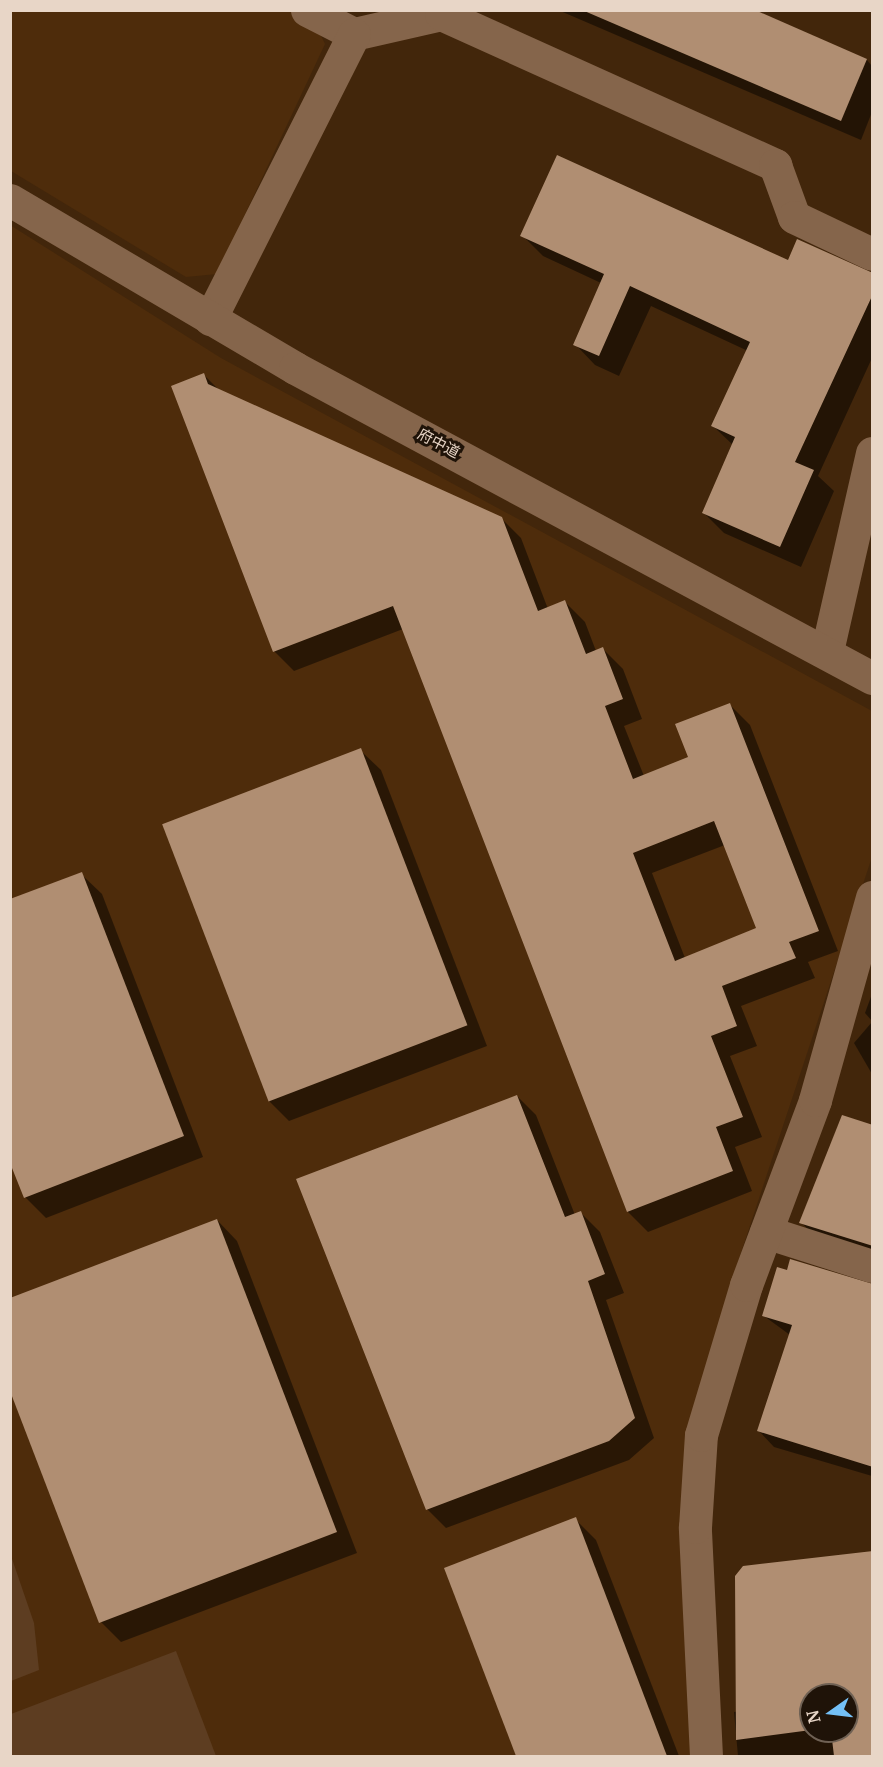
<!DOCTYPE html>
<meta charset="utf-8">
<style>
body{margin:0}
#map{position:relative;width:883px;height:1767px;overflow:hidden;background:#42260b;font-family:Merriweather,"Noto Sans JP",serif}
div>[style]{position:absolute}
.built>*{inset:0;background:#4e2c0b}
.green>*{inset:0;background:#5d3d21}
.shadow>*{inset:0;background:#0007}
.building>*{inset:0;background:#b08e72;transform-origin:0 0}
.minor>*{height:33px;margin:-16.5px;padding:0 16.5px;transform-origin:16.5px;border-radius:16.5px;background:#85654b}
.tertiary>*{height:33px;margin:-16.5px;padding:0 16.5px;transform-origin:16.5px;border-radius:16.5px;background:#85654b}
span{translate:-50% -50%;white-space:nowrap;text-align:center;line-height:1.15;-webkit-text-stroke:6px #1f1308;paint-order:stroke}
.street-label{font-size:15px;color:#e8d6c7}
.frame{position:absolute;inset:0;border:12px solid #e8d6c7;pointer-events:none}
.north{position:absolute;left:799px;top:1683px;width:60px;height:60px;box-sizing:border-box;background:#1f1308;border:2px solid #6f6154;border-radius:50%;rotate:256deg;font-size:16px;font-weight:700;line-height:24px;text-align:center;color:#e8d6c7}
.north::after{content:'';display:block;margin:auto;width:21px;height:27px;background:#74c0f6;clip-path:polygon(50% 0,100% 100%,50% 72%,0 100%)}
</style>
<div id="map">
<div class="built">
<div style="clip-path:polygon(290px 10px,314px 21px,325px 44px,217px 274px,186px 277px,11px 171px,10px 11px)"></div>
<div style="clip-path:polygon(10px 225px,221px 358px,872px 711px,872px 857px,728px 1292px,690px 1423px,697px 1756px,11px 1756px)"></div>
</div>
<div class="green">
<div style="clip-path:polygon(10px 1553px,34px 1623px,39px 1670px,11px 1681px)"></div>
<div style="clip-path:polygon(176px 1651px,216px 1756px,11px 1756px,11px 1714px)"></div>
</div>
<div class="shadow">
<div style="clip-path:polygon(558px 10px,751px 10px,867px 60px,872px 66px,872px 112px,861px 140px)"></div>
<div style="clip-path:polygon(522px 235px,872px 272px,872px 358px,818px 476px,834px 491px,801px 567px,724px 533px,704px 513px,733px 445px,713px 426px,748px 351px,651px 306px,619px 376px,595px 365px,575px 344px,601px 283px,543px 256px)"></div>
<div style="clip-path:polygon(evenodd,204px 375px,221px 392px,501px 518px,521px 538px,548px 609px,565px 602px,585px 622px,596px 651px,603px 649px,623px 669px,642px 719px,624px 726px,644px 776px,690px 758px,729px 704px,750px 725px,838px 951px,808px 962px,815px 978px,741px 1006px,757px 1046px,730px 1056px,762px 1137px,735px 1147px,752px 1191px,648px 1232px,628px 1212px,403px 629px,294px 671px,274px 651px,204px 375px,725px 845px,758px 929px,685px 958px,652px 873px,725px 845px)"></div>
<div style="clip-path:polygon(360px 750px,381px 770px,487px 1046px,289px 1121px,269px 1101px)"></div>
<div style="clip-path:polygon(81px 874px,102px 894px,203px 1157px,46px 1218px,25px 1197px)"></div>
<div style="clip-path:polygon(872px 994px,872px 1021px,865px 1013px)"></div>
<div style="clip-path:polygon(872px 1022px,872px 1074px,854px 1043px)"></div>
<div style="clip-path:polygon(517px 1096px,536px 1115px,575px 1215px,581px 1213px,600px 1232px,624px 1293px,606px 1300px,654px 1438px,629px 1460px,446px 1528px,427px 1509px)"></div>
<div style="clip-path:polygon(872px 1208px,872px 1256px,816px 1238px,801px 1222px)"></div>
<div style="clip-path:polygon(217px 1220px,237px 1241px,357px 1553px,121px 1642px,101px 1622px)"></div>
<div style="clip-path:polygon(872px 1285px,872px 1476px,774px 1447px,759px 1431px,790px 1335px,764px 1316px)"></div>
<div style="clip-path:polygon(575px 1519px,596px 1540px,679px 1756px,517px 1756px,446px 1569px)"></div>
<div style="clip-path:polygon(evenodd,872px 1553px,872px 1756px,738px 1756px,734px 1712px,741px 1711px,872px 1553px,811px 1695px,847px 1695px,847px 1731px,811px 1731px,811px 1695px)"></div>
</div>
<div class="building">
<div style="clip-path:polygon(582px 10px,755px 10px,867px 59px,841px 121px)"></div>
<div style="clip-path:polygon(557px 155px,788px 260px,797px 239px,873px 273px,873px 294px,795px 462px,814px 470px,780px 547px,702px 513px,735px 437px,711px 426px,750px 342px,630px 286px,599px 356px,573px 345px,604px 274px,520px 236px)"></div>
<div style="clip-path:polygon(evenodd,204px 373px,208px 384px,502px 517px,538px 611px,565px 600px,586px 654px,603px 647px,623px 699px,605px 706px,633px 779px,688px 757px,675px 724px,730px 703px,819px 931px,789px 942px,796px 958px,722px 986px,737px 1026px,711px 1036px,743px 1117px,716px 1127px,733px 1171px,627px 1212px,393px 606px,273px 652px,171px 386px,204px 373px,714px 821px,756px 928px,675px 961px,633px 853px,714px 821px)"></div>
<div style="left:361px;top:748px;width:297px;height:213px;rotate:69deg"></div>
<div style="clip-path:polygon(82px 872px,184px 1136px,24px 1198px,10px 1163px,10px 899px)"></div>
<div style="clip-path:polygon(517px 1095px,565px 1217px,581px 1211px,605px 1274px,588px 1281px,635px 1418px,609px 1441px,426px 1510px,296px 1179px)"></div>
<div style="clip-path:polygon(842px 1115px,873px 1125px,873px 1246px,799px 1223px)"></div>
<div style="clip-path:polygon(217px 1219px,337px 1532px,99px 1623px,10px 1391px,10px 1298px)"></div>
<div style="clip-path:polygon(790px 1259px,873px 1284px,873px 1467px,757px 1431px,792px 1325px,762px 1316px,777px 1267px,787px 1270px)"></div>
<div style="clip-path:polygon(576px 1517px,667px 1756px,516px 1756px,444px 1568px)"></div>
<div style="clip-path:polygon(873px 1551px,873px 1756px,834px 1756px,831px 1731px,847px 1731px,847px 1695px,811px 1695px,811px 1730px,736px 1740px,735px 1576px,743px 1566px)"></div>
</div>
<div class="minor">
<div style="left:307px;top:10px;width:53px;rotate:27.1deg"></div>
<div style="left:354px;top:34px;width:89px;rotate:-12.9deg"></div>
<div style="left:441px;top:14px;width:367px;rotate:24.3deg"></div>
<div style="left:775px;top:165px;width:55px;rotate:69.9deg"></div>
<div style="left:794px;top:217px;width:86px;rotate:25.4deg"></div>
<div style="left:210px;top:319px;width:319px;rotate:-63.2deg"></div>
<div style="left:827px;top:651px;width:203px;rotate:-77.2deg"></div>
<div style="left:766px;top:1232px;width:111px;rotate:17.8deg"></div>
<div style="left:706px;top:1756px;width:229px;rotate:-92.8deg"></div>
<div style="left:695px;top:1527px;width:92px;rotate:-86.3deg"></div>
<div style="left:701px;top:1435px;width:157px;rotate:-73.3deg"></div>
<div style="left:746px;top:1285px;width:197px;rotate:-69.5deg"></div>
<div style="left:815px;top:1100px;width:211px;rotate:-74.3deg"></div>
</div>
<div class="tertiary">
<div style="left:10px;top:200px;width:331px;rotate:30.5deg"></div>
<div style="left:295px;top:368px;width:655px;rotate:28.25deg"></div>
</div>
<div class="street-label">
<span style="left:439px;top:443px;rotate:28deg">府中道</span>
</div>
<div class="frame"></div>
<div class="north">N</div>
</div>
